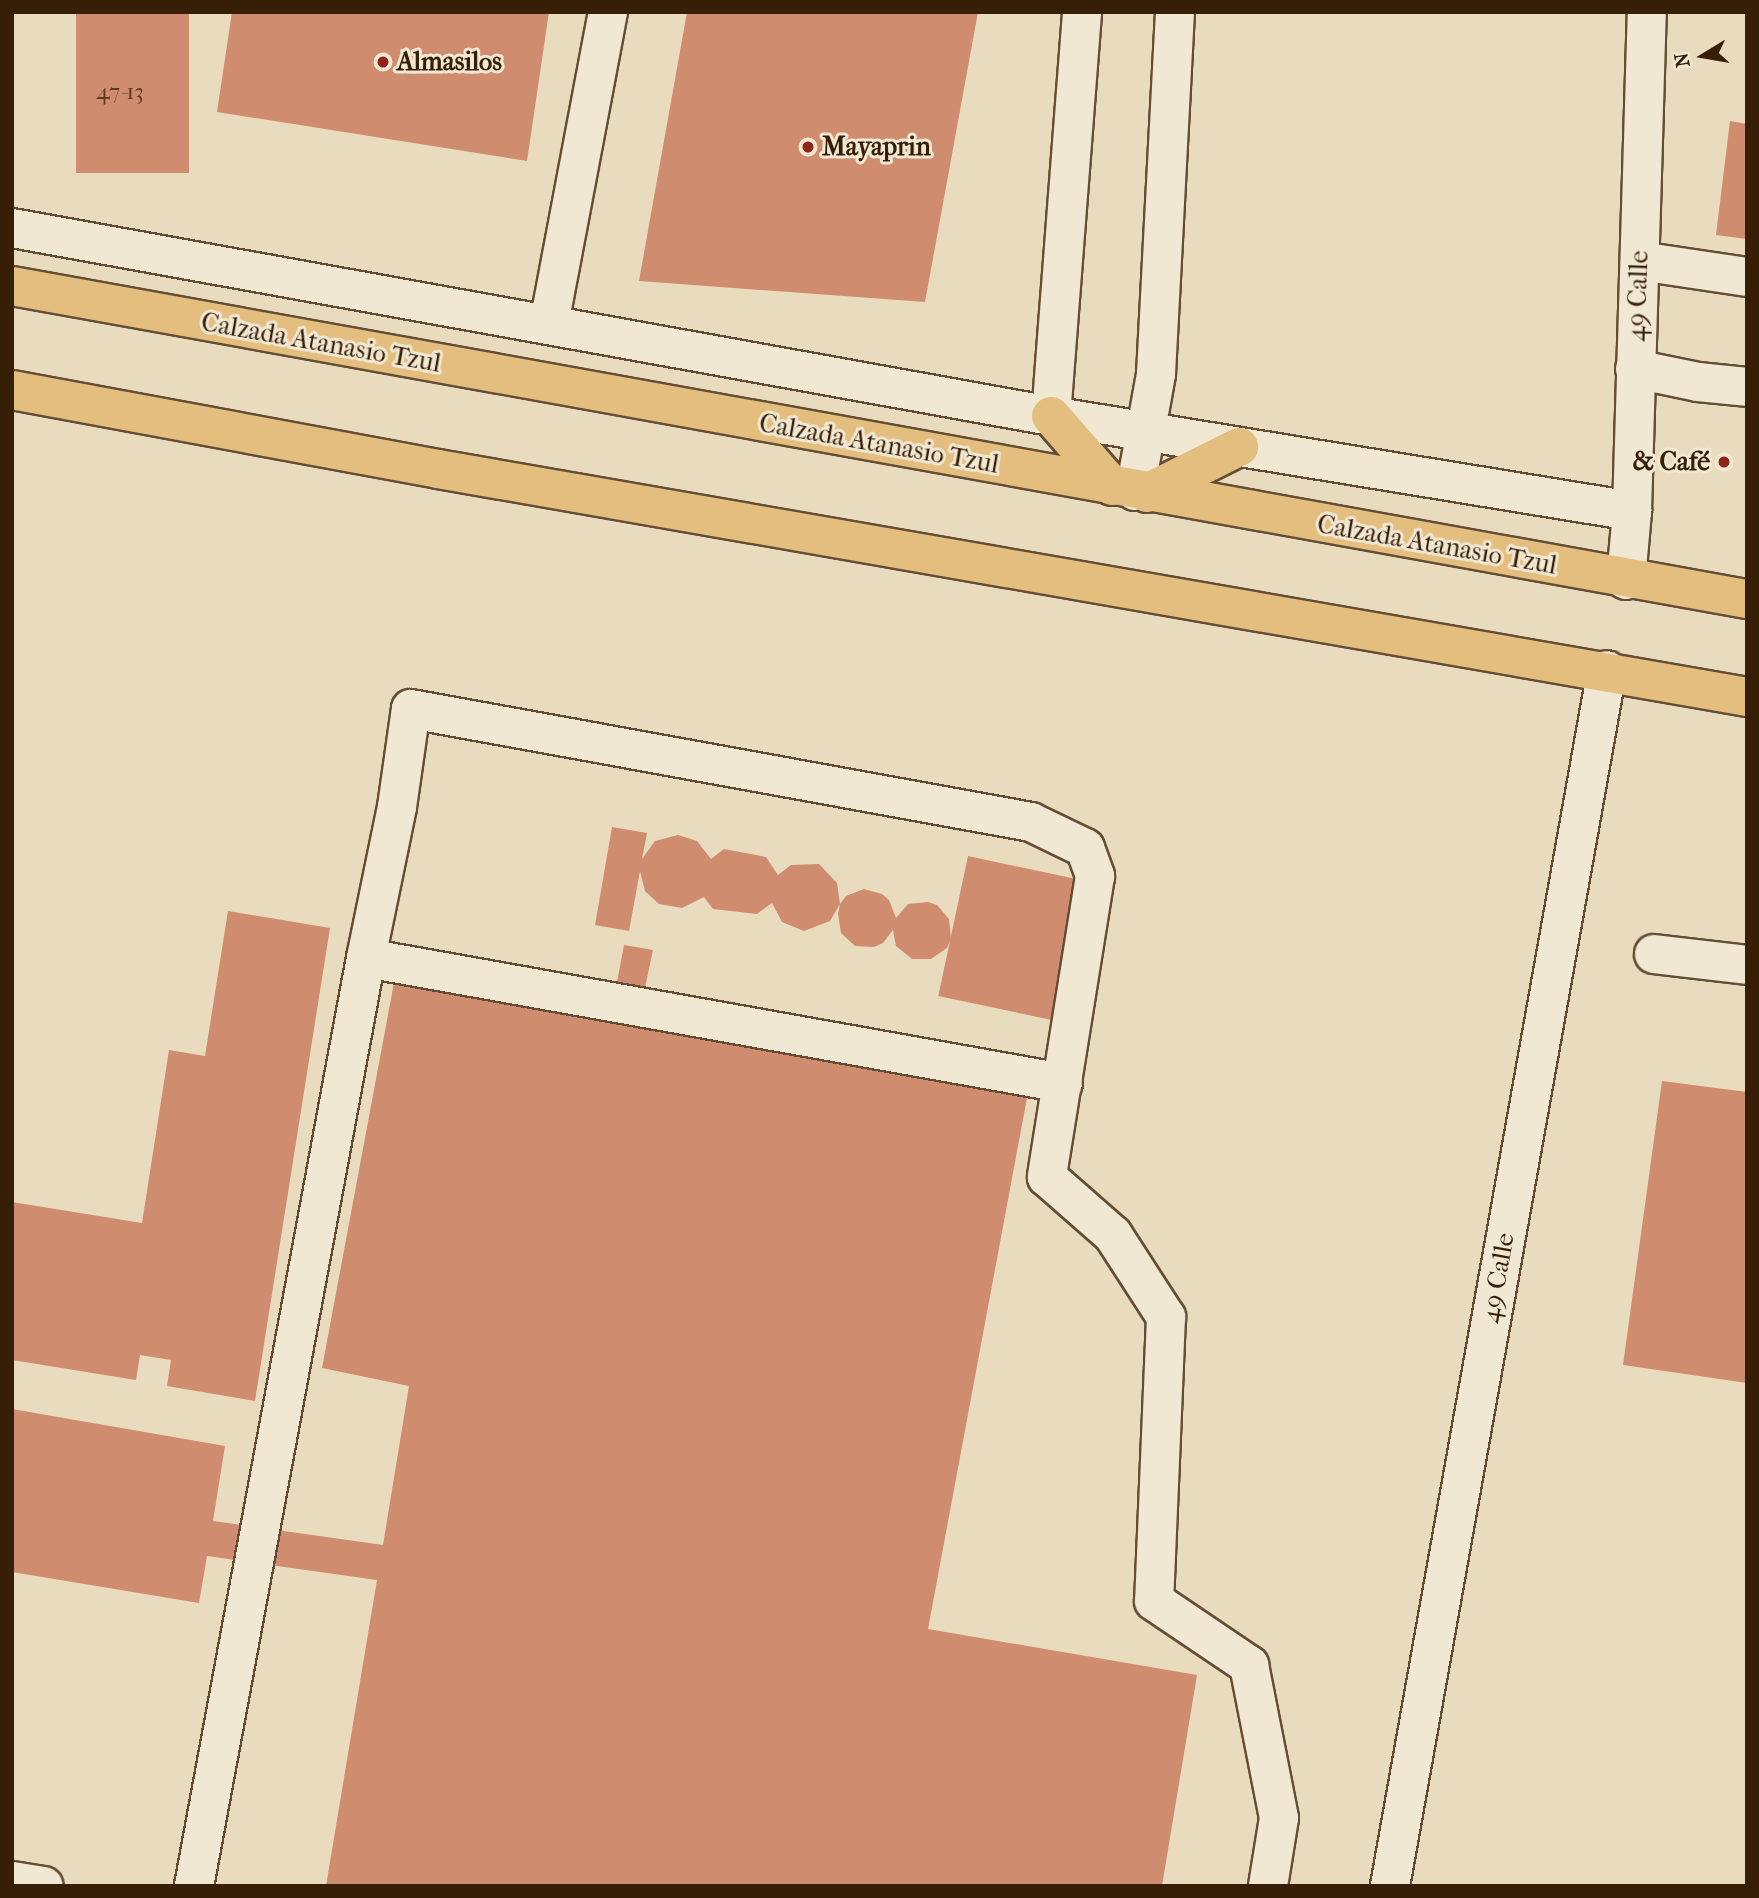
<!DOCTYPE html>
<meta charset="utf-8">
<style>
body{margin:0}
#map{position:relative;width:1759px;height:1898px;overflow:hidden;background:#e9dbbd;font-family:"IM FELL French Canon",serif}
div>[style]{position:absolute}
.building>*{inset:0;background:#d08c6f;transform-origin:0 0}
.roads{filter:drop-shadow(2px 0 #644d34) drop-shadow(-2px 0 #644d34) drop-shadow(0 2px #644d34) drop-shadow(0 -2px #644d34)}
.minor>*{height:38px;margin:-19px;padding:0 19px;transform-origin:19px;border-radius:19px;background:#f1e8d4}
.major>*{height:38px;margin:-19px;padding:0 19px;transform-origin:19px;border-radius:19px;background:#e4be7e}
.dots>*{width:19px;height:19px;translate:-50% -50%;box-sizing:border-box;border:4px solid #f1e8d4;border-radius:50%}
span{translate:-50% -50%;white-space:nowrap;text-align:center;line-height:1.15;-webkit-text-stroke:6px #f1e8d4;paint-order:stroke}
.number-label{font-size:23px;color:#5d3a21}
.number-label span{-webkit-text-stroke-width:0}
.poi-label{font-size:26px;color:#371e07;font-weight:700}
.left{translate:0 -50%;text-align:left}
.right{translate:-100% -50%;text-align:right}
.street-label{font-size:26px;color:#371e07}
.frame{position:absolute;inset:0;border:14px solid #371e07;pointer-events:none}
.north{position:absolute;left:1668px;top:21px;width:70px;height:70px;-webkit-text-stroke:5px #f1e8d4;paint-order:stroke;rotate:259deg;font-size:19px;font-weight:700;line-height:28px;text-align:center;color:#371e07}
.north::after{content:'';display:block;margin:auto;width:24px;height:32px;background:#371e07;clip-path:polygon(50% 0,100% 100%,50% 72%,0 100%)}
</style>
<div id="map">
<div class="building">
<div style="left:76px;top:12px;width:113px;height:161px"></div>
<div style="clip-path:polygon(232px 12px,549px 12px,527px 161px,217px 112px)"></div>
<div style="clip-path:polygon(687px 12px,978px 12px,925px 302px,639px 281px)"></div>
<div style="clip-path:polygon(1730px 121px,1747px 124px,1747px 239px,1716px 235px)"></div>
<div style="clip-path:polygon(612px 827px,647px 833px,642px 859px,655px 841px,678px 835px,697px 841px,711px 859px,724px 849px,766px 857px,778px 875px,791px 865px,819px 864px,837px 883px,840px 904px,830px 921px,804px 931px,782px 922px,772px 903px,757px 914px,713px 909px,704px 897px,682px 908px,659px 904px,645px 891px,640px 871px,629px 931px,595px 925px)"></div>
<div style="left:968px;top:856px;width:123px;height:143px;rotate:12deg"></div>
<div style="clip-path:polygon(864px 889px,882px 894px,889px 900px,896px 918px,908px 904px,928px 902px,937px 905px,949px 919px,951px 939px,947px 948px,931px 959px,912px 959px,896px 946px,893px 930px,883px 943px,874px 947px,855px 946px,841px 933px,838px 914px,840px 904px,846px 896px)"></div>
<div style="clip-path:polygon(228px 911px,330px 928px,255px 1401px,167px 1386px,171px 1360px,140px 1355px,136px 1380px,12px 1360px,12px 1202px,142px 1223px,169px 1050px,205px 1056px)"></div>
<div style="clip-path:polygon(624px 945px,653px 950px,643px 997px,1032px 1071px,928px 1629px,1197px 1675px,1162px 1886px,326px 1886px,377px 1580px,207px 1556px,199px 1603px,12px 1572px,12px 1409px,225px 1446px,213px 1521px,383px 1545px,409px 1386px,322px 1368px,396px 972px,611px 1014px)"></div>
<div style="clip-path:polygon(1662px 1081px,1747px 1092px,1747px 1383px,1623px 1365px)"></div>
</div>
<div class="roads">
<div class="minor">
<div style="left:12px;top:228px;width:1056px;rotate:10.26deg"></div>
<div style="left:1051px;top:416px;width:589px;rotate:9.29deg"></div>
<div style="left:1640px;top:261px;width:108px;rotate:8.5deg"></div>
<div style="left:549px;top:324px;width:318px;rotate:-79.3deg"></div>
<div style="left:1635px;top:369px;width:64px;rotate:11.7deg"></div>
<div style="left:1698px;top:382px;width:49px;rotate:5.8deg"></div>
<div style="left:1051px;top:416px;width:405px;rotate:-85.6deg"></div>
<div style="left:1135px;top:491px;width:119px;rotate:-79.8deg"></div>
<div style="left:1156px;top:374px;width:362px;rotate:-87deg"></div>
<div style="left:1626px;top:580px;width:69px;rotate:-85deg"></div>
<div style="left:1632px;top:511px;width:499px;rotate:-88.3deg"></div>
<div style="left:1654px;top:954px;width:94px;rotate:6.7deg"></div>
<div style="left:366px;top:958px;width:708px;rotate:10.17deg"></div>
<div style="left:12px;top:1881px;width:32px;rotate:9deg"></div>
<div style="left:194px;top:1886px;width:944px;rotate:-79.5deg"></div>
<div style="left:366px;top:958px;width:154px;rotate:-78.4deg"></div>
<div style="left:397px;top:807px;width:99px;rotate:-81.9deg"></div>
<div style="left:411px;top:709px;width:630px;rotate:10.33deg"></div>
<div style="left:1031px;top:822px;width:60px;rotate:25.7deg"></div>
<div style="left:1085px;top:848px;width:30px;rotate:70deg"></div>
<div style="left:1095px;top:876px;width:305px;rotate:99.1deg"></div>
<div style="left:1047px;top:1177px;width:88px;rotate:41.3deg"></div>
<div style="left:1113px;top:1235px;width:98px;rotate:57.1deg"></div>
<div style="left:1166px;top:1317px;width:284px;rotate:92.4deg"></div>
<div style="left:1154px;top:1601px;width:115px;rotate:34deg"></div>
<div style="left:1249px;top:1665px;width:156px;rotate:78.9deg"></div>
<div style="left:1279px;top:1818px;width:69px;rotate:99.2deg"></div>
<div style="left:1390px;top:1886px;width:1235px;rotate:-79.88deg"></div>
</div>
<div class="major">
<div style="left:12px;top:286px;width:1763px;rotate:10.23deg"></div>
<div style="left:12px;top:390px;width:433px;rotate:10.5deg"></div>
<div style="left:438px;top:469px;width:1329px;rotate:9.88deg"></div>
<div style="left:1051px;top:416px;width:93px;rotate:48.9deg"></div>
<div style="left:1147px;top:493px;width:103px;rotate:-26.6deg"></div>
</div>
</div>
<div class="dots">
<div style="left:383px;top:62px;background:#8f2418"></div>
<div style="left:808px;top:147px;background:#8f2418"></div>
<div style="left:1724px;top:462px;background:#8f2418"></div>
</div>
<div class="number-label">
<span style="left:120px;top:92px">47-13</span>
</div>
<div class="poi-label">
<span class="left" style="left:397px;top:62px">Almasilos</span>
<span class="left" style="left:822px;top:147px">Mayaprin</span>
<span class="right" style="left:1710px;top:462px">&amp; Café</span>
</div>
<div class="street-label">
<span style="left:1638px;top:296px;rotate:-88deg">49 Calle</span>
<span style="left:321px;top:343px;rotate:10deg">Calzada Atanasio Tzul</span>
<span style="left:879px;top:444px;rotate:10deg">Calzada Atanasio Tzul</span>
<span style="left:1437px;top:545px;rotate:10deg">Calzada Atanasio Tzul</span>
<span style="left:1498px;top:1278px;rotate:-80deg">49 Calle</span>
</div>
<div class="frame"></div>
<div class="north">N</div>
</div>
